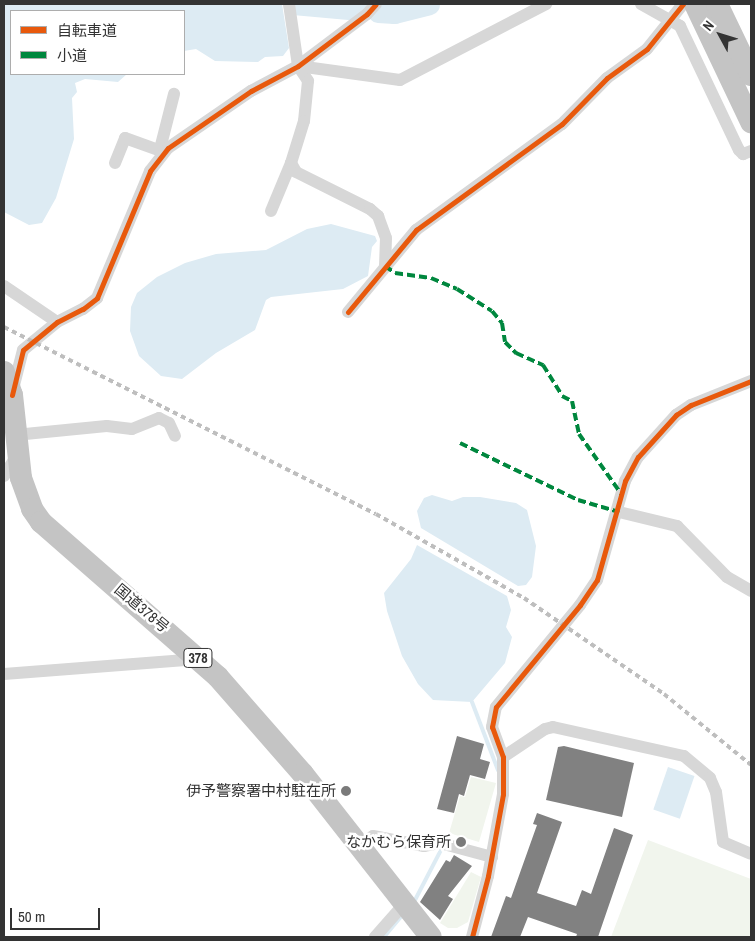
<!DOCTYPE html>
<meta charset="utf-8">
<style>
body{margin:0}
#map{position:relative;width:755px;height:941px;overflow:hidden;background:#fff;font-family:"Archivo Narrow","Noto Sans JP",sans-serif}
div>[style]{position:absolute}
.green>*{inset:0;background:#f1f5ed}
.water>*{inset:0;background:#ddebf3;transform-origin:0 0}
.stream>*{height:4px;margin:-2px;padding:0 2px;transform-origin:2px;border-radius:2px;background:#ddebf3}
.river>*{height:21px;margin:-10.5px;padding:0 10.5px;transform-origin:10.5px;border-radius:10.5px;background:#ddebf3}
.building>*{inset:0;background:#818181}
.street>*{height:12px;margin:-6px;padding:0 6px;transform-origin:6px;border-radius:6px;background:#d7d7d7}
.highway>*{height:22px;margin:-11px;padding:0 11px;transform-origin:11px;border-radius:11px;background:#c4c4c4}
.rail>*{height:4px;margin-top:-2px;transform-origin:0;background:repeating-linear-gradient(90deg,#bebebe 0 5px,transparent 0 9px)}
.quiet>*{height:4px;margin-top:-2px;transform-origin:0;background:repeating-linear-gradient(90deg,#00873e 0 8px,transparent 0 12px)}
.cycleway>*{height:5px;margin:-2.5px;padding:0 2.5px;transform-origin:2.5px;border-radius:2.5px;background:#e8590c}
.dots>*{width:14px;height:14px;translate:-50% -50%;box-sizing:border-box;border:2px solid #fff;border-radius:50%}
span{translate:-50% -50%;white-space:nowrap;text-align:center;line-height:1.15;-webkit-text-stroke:5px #fff;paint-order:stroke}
.shield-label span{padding:1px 4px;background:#fff;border:1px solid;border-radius:4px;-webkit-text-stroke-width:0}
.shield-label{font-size:14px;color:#333;font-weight:700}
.street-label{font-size:15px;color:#333}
.poi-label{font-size:15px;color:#333}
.right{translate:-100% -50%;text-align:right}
.frame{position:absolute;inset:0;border:5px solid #333;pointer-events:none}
.legend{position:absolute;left:10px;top:10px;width:175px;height:65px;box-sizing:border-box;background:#fff;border:1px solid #adadad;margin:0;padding:6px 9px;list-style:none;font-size:15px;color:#333}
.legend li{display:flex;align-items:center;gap:10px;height:25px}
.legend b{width:25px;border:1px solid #adadad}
.north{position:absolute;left:695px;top:10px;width:50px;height:50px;-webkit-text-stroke:4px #fff;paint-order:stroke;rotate:309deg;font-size:14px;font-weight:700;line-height:20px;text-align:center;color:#333}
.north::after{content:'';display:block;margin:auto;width:18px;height:22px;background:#333;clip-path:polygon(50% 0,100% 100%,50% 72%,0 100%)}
.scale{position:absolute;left:10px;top:908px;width:90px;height:22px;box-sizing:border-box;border:2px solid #333;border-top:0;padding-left:6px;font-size:15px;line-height:18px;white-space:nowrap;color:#333;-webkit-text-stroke:4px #fff;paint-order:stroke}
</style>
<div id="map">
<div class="green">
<div style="clip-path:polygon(471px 777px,496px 783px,479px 842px,449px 833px,460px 796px,465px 797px)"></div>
<div style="clip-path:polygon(648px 840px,751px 879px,751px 937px,611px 937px)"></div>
<div style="clip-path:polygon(471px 872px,481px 877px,468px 922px,457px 928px,448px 928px,440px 923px)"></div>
</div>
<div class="water">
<div style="clip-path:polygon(4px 4px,282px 4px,289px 48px,283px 56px,265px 57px,258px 62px,215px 61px,196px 49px,184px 51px,184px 11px,11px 11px,11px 74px,127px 74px,118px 82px,85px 79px,75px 83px,77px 92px,72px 98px,74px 139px,56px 198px,42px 223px,29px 225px,4px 212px)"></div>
<div style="clip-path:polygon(331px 224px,375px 236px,377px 241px,372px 247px,368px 276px,343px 289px,271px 297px,266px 300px,255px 330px,216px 353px,182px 379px,161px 376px,139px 356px,130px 331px,131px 307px,137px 293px,157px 277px,185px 263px,216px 254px,266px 250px,307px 229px)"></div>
<div style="clip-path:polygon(432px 495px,452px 501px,463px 497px,480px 497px,516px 503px,527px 510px,536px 546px,532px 577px,526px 585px,518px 586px,421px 528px,417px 511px,424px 498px)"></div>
<div style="clip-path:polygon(417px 545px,507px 596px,511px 610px,506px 627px,512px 637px,505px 663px,472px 702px,433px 700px,418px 684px,402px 656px,387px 611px,384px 593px,411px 559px)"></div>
<div style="left:668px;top:767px;width:28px;height:45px;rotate:19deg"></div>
</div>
<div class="stream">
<div style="left:472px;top:702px;width:73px;rotate:69.1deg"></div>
<div style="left:414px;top:902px;width:61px;rotate:-62.6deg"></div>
<div style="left:384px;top:937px;width:26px;rotate:-50deg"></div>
</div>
<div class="river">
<div style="left:293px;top:4px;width:67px;rotate:5.1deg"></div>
<div style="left:378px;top:12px;width:16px;rotate:4deg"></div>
<div style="left:394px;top:13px;width:36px;rotate:-14deg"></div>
</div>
<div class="building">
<div style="clip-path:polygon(457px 736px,484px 744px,480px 759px,490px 762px,485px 779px,470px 775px,464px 796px,459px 794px,454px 813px,437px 809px)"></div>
<div style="clip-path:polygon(564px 746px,634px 763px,622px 817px,546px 800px,558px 747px)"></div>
<div style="clip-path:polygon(537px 813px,562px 822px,537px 893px,576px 906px,582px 890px,591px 894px,614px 828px,633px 835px,598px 937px,576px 937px,577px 934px,528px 917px,520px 937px,491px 937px,506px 896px,511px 898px,537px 825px,533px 824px)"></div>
<div style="clip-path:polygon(454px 855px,472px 866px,448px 896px,453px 899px,440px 920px,420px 902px,446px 860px,450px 862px)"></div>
</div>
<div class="street">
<div style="left:289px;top:4px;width:63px;rotate:81.7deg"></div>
<div style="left:298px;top:66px;width:18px;rotate:56deg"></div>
<div style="left:308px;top:81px;width:40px;rotate:95.7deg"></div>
<div style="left:304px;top:121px;width:44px;rotate:107.2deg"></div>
<div style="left:291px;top:163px;width:10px;rotate:61deg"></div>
<div style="left:296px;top:172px;width:83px;rotate:26.6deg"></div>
<div style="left:370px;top:209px;width:11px;rotate:41deg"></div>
<div style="left:378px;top:216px;width:23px;rotate:70deg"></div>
<div style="left:386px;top:238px;width:28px;rotate:92deg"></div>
<div style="left:641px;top:4px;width:45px;rotate:29.4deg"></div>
<div style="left:680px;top:26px;width:137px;rotate:64.6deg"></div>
<div style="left:739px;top:150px;width:6px;rotate:45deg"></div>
<div style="left:743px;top:154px;width:9px;rotate:-21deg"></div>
<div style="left:298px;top:66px;width:103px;rotate:7.8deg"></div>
<div style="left:400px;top:80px;width:165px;rotate:-27.5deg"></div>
<div style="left:160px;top:149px;width:57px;rotate:-75.7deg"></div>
<div style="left:115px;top:163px;width:27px;rotate:-68deg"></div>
<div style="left:125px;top:138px;width:41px;rotate:19.7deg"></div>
<div style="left:271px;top:211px;width:52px;rotate:-67.4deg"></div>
<div style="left:4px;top:286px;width:64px;rotate:34.2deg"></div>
<div style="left:348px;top:312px;width:107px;rotate:-50.3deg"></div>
<div style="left:416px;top:230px;width:180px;rotate:-36deg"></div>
<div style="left:562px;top:124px;width:64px;rotate:-45.6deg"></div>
<div style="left:607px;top:78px;width:49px;rotate:-35.9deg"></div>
<div style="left:647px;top:49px;width:58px;rotate:-51.3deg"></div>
<div style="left:12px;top:393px;width:44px;rotate:-75.7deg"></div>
<div style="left:23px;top:350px;width:44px;rotate:-39.5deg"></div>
<div style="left:57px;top:322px;width:29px;rotate:-27deg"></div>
<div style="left:83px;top:309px;width:18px;rotate:-38deg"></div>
<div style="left:97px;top:298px;width:138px;rotate:-67.3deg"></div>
<div style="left:150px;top:171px;width:29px;rotate:-52deg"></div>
<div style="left:168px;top:148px;width:101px;rotate:-34.5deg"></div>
<div style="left:251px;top:91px;width:53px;rotate:-28deg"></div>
<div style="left:298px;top:66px;width:86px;rotate:-37deg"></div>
<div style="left:367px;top:14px;width:13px;rotate:-48deg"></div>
<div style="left:15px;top:435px;width:92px;rotate:-5.6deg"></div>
<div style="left:107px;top:426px;width:25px;rotate:7deg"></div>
<div style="left:132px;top:429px;width:29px;rotate:-22deg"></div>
<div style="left:159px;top:418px;width:11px;rotate:27deg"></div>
<div style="left:169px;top:423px;width:14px;rotate:65deg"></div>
<div style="left:4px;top:476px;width:25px;rotate:-58deg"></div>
<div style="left:619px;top:512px;width:60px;rotate:13.6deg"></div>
<div style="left:677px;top:526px;width:71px;rotate:45.6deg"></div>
<div style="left:727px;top:577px;width:28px;rotate:30deg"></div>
<div style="left:4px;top:674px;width:195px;rotate:-4.4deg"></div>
<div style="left:503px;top:757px;width:50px;rotate:-33.7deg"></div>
<div style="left:545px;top:729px;width:8px;rotate:-14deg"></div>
<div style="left:553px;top:727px;width:134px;rotate:12.5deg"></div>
<div style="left:684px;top:756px;width:34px;rotate:40deg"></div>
<div style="left:710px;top:778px;width:15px;rotate:67deg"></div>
<div style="left:716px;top:792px;width:50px;rotate:82deg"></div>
<div style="left:723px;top:842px;width:30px;rotate:23deg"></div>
<div style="left:360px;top:846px;width:16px;rotate:-38deg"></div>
<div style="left:373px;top:836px;width:52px;rotate:11.1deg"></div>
<div style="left:424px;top:846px;width:16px;rotate:-11deg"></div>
<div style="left:440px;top:843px;width:54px;rotate:15.1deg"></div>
<div style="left:375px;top:937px;width:45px;rotate:-48.6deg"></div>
<div style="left:472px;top:937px;width:63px;rotate:-75.3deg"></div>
<div style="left:488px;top:876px;width:83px;rotate:-79.6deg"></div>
<div style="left:503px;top:794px;width:37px;rotate:-90deg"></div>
<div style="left:503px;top:757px;width:32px;rotate:-110deg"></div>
<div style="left:492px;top:727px;width:20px;rotate:-79deg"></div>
<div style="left:496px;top:707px;width:132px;rotate:-50.5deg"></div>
<div style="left:580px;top:605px;width:30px;rotate:-56deg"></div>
<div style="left:597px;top:580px;width:103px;rotate:-74.2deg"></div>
<div style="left:625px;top:481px;width:27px;rotate:-62deg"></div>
<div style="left:638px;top:457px;width:57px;rotate:-47.9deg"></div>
<div style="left:676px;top:415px;width:18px;rotate:-34deg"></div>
<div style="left:691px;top:405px;width:65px;rotate:-21.8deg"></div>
</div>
<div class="highway">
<div style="left:695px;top:4px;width:131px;rotate:64.6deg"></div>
<div style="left:717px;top:4px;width:79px;rotate:64.4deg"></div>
<div style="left:4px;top:372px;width:24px;rotate:71deg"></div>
<div style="left:12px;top:395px;width:83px;rotate:83.8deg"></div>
<div style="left:21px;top:478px;width:33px;rotate:70deg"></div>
<div style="left:32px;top:509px;width:16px;rotate:55deg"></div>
<div style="left:41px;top:522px;width:235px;rotate:41.2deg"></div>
<div style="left:218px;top:677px;width:129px;rotate:48.8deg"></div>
<div style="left:303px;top:774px;width:207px;rotate:51.9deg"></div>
</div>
<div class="rail">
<div style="left:4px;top:327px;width:416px;rotate:26.7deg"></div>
<div style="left:376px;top:514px;width:170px;rotate:29.6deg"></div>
<div style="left:524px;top:598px;width:170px;rotate:34.4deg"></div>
<div style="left:664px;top:694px;width:112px;rotate:39.2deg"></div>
</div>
<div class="quiet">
<div style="left:385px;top:266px;width:12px;rotate:35deg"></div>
<div style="left:395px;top:273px;width:36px;rotate:8deg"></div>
<div style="left:431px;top:278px;width:28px;rotate:23deg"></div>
<div style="left:457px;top:289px;width:41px;rotate:32.2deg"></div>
<div style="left:492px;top:311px;width:16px;rotate:50deg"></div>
<div style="left:502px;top:323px;width:19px;rotate:81deg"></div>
<div style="left:505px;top:342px;width:16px;rotate:45deg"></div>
<div style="left:516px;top:353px;width:30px;rotate:24deg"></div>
<div style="left:543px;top:365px;width:36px;rotate:58deg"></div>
<div style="left:562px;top:396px;width:11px;rotate:27deg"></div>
<div style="left:572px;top:401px;width:34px;rotate:78deg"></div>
<div style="left:579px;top:434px;width:75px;rotate:54.8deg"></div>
<div style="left:460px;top:443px;width:131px;rotate:25.8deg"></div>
<div style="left:578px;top:500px;width:43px;rotate:16.3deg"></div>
</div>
<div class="cycleway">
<div style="left:348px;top:312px;width:107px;rotate:-50.3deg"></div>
<div style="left:416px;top:230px;width:180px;rotate:-36deg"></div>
<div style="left:562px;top:124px;width:64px;rotate:-45.6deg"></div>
<div style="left:607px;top:78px;width:49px;rotate:-35.9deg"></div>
<div style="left:647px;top:49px;width:58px;rotate:-51.3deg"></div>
<div style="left:12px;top:395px;width:46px;rotate:-76.3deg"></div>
<div style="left:23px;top:350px;width:44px;rotate:-39.5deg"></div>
<div style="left:57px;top:322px;width:29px;rotate:-27deg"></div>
<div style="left:83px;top:309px;width:18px;rotate:-38deg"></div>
<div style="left:97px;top:298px;width:138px;rotate:-67.3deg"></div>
<div style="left:150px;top:171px;width:29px;rotate:-52deg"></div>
<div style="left:168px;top:148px;width:101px;rotate:-34.5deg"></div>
<div style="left:251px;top:91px;width:53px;rotate:-28deg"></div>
<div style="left:298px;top:66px;width:86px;rotate:-37deg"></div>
<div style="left:367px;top:14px;width:13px;rotate:-48deg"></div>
<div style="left:472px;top:937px;width:63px;rotate:-75.3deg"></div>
<div style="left:488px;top:876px;width:83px;rotate:-79.6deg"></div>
<div style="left:503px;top:794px;width:37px;rotate:-90deg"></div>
<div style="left:503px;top:757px;width:32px;rotate:-110deg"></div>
<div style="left:492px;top:727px;width:20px;rotate:-79deg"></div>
<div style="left:496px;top:707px;width:132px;rotate:-50.5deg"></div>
<div style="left:580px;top:605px;width:30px;rotate:-56deg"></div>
<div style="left:597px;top:580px;width:103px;rotate:-74.2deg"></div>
<div style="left:625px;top:481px;width:27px;rotate:-62deg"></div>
<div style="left:638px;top:457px;width:57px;rotate:-47.9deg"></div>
<div style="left:676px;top:415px;width:18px;rotate:-34deg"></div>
<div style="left:691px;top:405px;width:65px;rotate:-21.8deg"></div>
</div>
<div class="dots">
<div style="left:346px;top:791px;background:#7a7a7a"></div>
<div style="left:461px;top:842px;background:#7a7a7a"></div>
</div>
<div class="shield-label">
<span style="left:198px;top:658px">378</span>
</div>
<div class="street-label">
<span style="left:142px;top:608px;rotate:40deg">国道378号</span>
</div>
<div class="poi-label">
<span class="right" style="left:336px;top:791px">伊予警察署中村駐在所</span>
<span class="right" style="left:451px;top:842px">なかむら保育所</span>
</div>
<div class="frame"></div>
<ul class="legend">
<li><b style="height:6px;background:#e8590c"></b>自転車道</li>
<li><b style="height:6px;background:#00873e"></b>小道</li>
</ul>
<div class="north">N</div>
<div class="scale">50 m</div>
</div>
